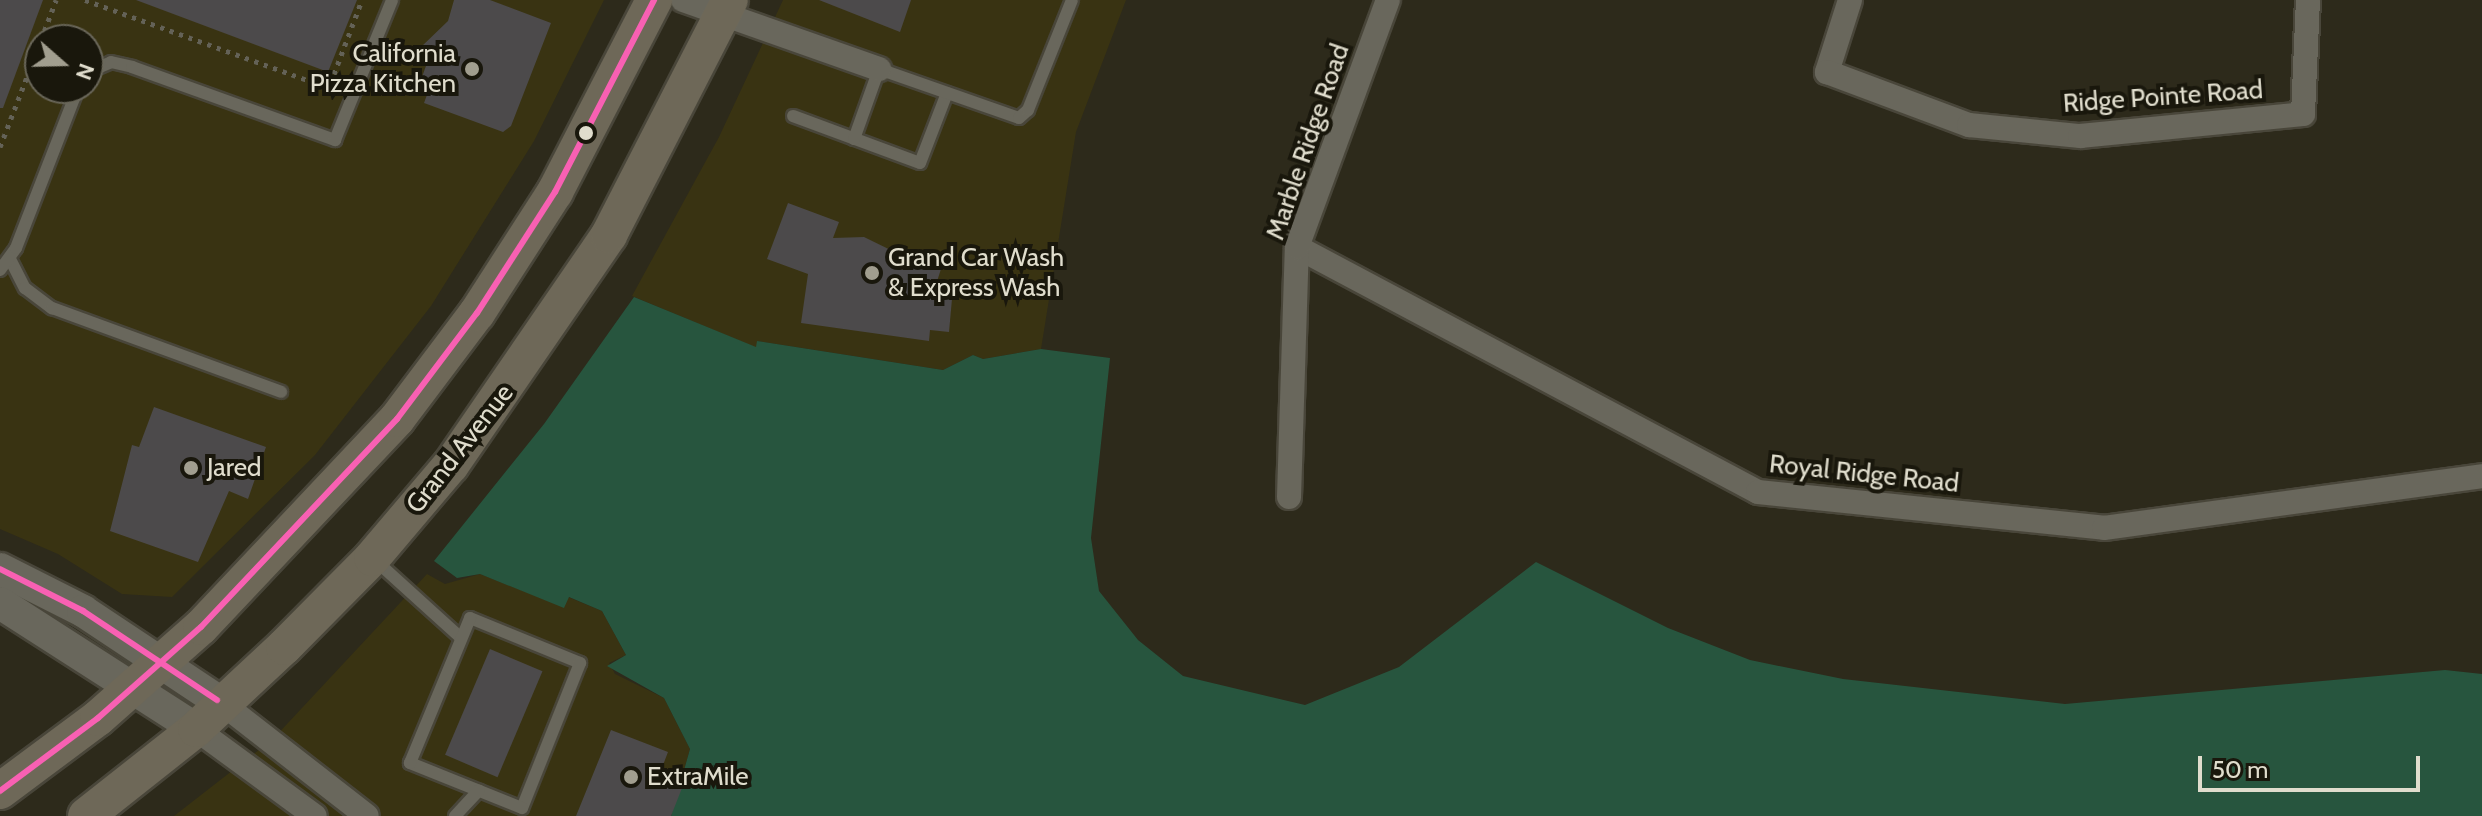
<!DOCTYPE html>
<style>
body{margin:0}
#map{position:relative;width:2482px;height:816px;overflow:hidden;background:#2d2a1b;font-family:Cabin,sans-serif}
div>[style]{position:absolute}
.built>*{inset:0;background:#393312}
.green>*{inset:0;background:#27553e}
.building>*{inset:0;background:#4c4a4b;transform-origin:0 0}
.path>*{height:5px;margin-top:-2.5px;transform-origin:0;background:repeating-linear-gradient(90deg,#646257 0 4px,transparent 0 10px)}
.roads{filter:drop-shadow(2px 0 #49463a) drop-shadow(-2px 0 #49463a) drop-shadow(0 2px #49463a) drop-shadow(0 -2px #49463a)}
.service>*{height:12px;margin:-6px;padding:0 6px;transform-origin:6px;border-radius:6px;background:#69675c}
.minor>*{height:24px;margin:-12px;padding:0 12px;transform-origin:12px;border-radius:12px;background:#69675c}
.secondary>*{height:32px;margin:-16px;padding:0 16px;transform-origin:16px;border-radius:16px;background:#69675c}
.primary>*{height:36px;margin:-18px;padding:0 18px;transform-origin:18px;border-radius:18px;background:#6e6858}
.bus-1>*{height:6px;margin:-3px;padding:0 3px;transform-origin:3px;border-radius:3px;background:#f860b3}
.dots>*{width:22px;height:22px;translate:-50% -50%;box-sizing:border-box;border:4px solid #19170c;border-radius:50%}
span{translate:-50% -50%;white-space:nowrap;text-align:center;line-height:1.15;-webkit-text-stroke:8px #19170c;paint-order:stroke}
.poi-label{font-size:26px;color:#e0ddcd}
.right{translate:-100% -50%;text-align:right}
.left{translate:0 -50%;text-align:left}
.street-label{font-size:26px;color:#e0ddcd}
.north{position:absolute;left:24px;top:24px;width:80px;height:80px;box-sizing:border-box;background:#19170c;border:2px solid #696659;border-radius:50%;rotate:110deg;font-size:22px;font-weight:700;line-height:32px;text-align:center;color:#e0ddcd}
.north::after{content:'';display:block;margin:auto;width:28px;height:36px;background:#a19e8f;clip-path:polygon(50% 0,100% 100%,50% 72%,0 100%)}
.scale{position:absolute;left:2198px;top:756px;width:222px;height:36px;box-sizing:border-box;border:4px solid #e0ddcd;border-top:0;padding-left:10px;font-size:24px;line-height:28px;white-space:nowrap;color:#e0ddcd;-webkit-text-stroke:6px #19170c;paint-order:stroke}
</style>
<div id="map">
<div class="built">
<div style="clip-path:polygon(evenodd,0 0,604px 0,534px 141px,431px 306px,315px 455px,172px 597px,122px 594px,58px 554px,0 529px,0 0,40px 40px,88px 40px,88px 88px,40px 88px,40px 40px)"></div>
<div style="clip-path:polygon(783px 0,1126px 0,1076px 132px,1041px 349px,983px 359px,973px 355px,943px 370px,757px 341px,757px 348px,632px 296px,719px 137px)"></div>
<div style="clip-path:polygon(427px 574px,445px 584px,480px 574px,564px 607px,568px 597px,602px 611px,626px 655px,609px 663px,615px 674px,664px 698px,690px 749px,671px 816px,174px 816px,273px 739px)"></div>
</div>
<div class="green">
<div style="clip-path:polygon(634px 297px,756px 347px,757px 341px,943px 370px,973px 355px,983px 359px,1041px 349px,1110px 358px,1091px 538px,1099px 591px,1138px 640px,1183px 676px,1305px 705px,1399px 667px,1536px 562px,1668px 628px,1750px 660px,1843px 679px,2065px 704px,2445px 670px,2482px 674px,2482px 816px,671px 816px,690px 749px,664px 698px,607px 666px,626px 655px,602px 611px,569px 597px,564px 608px,480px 574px,457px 578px,434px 561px,544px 424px)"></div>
</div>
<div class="building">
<div style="clip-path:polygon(0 0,43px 0,3px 108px,0 108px)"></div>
<div style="clip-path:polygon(136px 0,357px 0,328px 72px)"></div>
<div style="clip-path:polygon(454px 0,490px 0,551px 23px,511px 126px,503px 132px,424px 103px,428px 92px,418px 88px,431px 52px,421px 47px,448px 21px)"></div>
<div style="clip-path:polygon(819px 0,911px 0,900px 32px)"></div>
<div style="clip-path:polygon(788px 203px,839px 222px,833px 238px,864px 237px,907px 258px,932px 255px,941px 269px,932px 297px,952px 299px,949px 332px,930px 330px,929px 341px,801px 323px,808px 274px,767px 259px)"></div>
<div style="clip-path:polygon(154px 407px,266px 447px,248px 499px,229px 491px,198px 562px,110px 531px,132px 445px,139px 447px)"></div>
<div style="left:490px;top:649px;width:57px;height:115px;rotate:23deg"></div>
<div style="clip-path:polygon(611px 730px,668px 752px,660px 773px,684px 783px,671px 816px,576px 816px)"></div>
</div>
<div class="path">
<div style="left:85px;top:0;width:248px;rotate:19.8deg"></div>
<div style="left:318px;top:84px;width:19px;rotate:-32deg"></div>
<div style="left:334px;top:74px;width:79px;rotate:-69.3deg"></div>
<div style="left:41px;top:40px;width:43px;rotate:-69.4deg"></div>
<div style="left:0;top:147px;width:111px;rotate:-69deg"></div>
</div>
<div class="roads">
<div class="service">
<div style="left:88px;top:72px;width:25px;rotate:-23deg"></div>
<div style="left:111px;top:62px;width:22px;rotate:13deg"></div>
<div style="left:132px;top:67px;width:216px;rotate:19.8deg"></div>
<div style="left:335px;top:140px;width:151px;rotate:-67.8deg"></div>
<div style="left:793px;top:116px;width:135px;rotate:20.3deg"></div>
<div style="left:920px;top:163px;width:75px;rotate:-68.9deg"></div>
<div style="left:854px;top:139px;width:74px;rotate:-70.3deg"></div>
<div style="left:879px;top:69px;width:148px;rotate:19.3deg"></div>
<div style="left:1019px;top:118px;width:12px;rotate:-42deg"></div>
<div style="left:1028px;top:110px;width:118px;rotate:-68.2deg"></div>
<div style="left:10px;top:259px;width:33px;rotate:63deg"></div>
<div style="left:25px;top:288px;width:34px;rotate:37deg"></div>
<div style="left:52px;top:308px;width:244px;rotate:20.1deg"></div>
<div style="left:0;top:270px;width:27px;rotate:-54deg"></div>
<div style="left:16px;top:248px;width:172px;rotate:-68.8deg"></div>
<div style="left:375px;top:560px;width:116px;rotate:42.2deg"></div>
<div style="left:470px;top:618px;width:119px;rotate:22.2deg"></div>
<div style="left:580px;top:663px;width:156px;rotate:111.8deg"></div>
<div style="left:522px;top:808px;width:121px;rotate:-158.1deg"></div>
<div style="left:410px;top:763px;width:157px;rotate:-67.5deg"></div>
<div style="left:455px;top:816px;width:35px;rotate:-47deg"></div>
</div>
<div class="minor">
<div style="left:683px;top:0;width:208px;rotate:19.4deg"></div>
<div style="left:1850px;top:0;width:76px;rotate:107.7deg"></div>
<div style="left:1827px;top:72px;width:152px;rotate:20.5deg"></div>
<div style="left:1969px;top:125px;width:112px;rotate:5.7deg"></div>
<div style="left:2080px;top:136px;width:224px;rotate:-5.6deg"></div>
<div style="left:2303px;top:114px;width:114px;rotate:-87.5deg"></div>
<div style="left:1297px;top:247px;width:522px;rotate:27.99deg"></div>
<div style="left:1758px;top:492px;width:348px;rotate:5.9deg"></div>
<div style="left:2104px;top:528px;width:382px;rotate:-7.8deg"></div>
<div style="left:1289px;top:497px;width:250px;rotate:-88.2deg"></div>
<div style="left:1297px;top:247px;width:263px;rotate:-69.8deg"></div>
<div style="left:223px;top:704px;width:182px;rotate:37.9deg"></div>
<div style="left:196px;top:729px;width:147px;rotate:36.2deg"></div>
</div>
<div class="secondary">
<div style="left:0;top:569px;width:93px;rotate:26.8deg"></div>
<div style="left:83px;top:611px;width:168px;rotate:33.6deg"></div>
<div style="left:0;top:603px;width:233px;rotate:32.7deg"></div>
</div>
<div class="primary">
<div style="left:0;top:791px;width:122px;rotate:-36.7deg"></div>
<div style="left:98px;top:718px;width:137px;rotate:-41.5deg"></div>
<div style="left:201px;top:627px;width:286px;rotate:-46.7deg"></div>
<div style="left:397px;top:419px;width:133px;rotate:-53deg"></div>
<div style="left:477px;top:313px;width:144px;rotate:-57.2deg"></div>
<div style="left:555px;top:192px;width:216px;rotate:-62.7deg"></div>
<div style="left:86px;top:816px;width:140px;rotate:-38.3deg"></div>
<div style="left:196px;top:729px;width:120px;rotate:-43deg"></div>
<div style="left:284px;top:647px;width:125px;rotate:-45.3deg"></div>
<div style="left:372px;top:558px;width:122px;rotate:-49.7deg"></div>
<div style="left:451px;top:465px;width:279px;rotate:-55.5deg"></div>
<div style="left:609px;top:235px;width:264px;rotate:-62.8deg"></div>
</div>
</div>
<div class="bus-1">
<div style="left:0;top:569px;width:93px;rotate:26.8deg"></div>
<div style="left:83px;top:611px;width:161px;rotate:33.6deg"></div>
<div style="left:0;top:791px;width:122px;rotate:-36.7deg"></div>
<div style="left:98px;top:718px;width:137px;rotate:-41.5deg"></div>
<div style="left:201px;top:627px;width:286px;rotate:-46.7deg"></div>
<div style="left:397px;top:419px;width:133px;rotate:-53deg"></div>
<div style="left:477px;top:313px;width:144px;rotate:-57.2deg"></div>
<div style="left:555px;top:192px;width:216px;rotate:-62.7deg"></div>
</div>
<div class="dots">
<div style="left:472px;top:69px;background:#a19e8f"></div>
<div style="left:586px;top:133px;background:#e0ddcd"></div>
<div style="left:872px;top:273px;background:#a19e8f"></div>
<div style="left:191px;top:468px;background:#a19e8f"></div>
<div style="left:631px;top:777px;background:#a19e8f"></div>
</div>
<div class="poi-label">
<span class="right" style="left:456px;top:69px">California<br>Pizza Kitchen</span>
<span class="left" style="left:888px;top:273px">Grand Car Wash<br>&amp; Express Wash</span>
<span class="left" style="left:207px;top:468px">Jared</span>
<span class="left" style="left:647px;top:777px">ExtraMile</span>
</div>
<div class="street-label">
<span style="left:2163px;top:97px;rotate:-4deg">Ridge Pointe Road</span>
<span style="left:1308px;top:142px;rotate:-71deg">Marble Ridge Road</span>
<span style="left:460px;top:449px;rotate:-52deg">Grand Avenue</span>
<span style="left:1864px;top:474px;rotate:6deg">Royal Ridge Road</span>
</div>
<div class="north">N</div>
<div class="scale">50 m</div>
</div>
